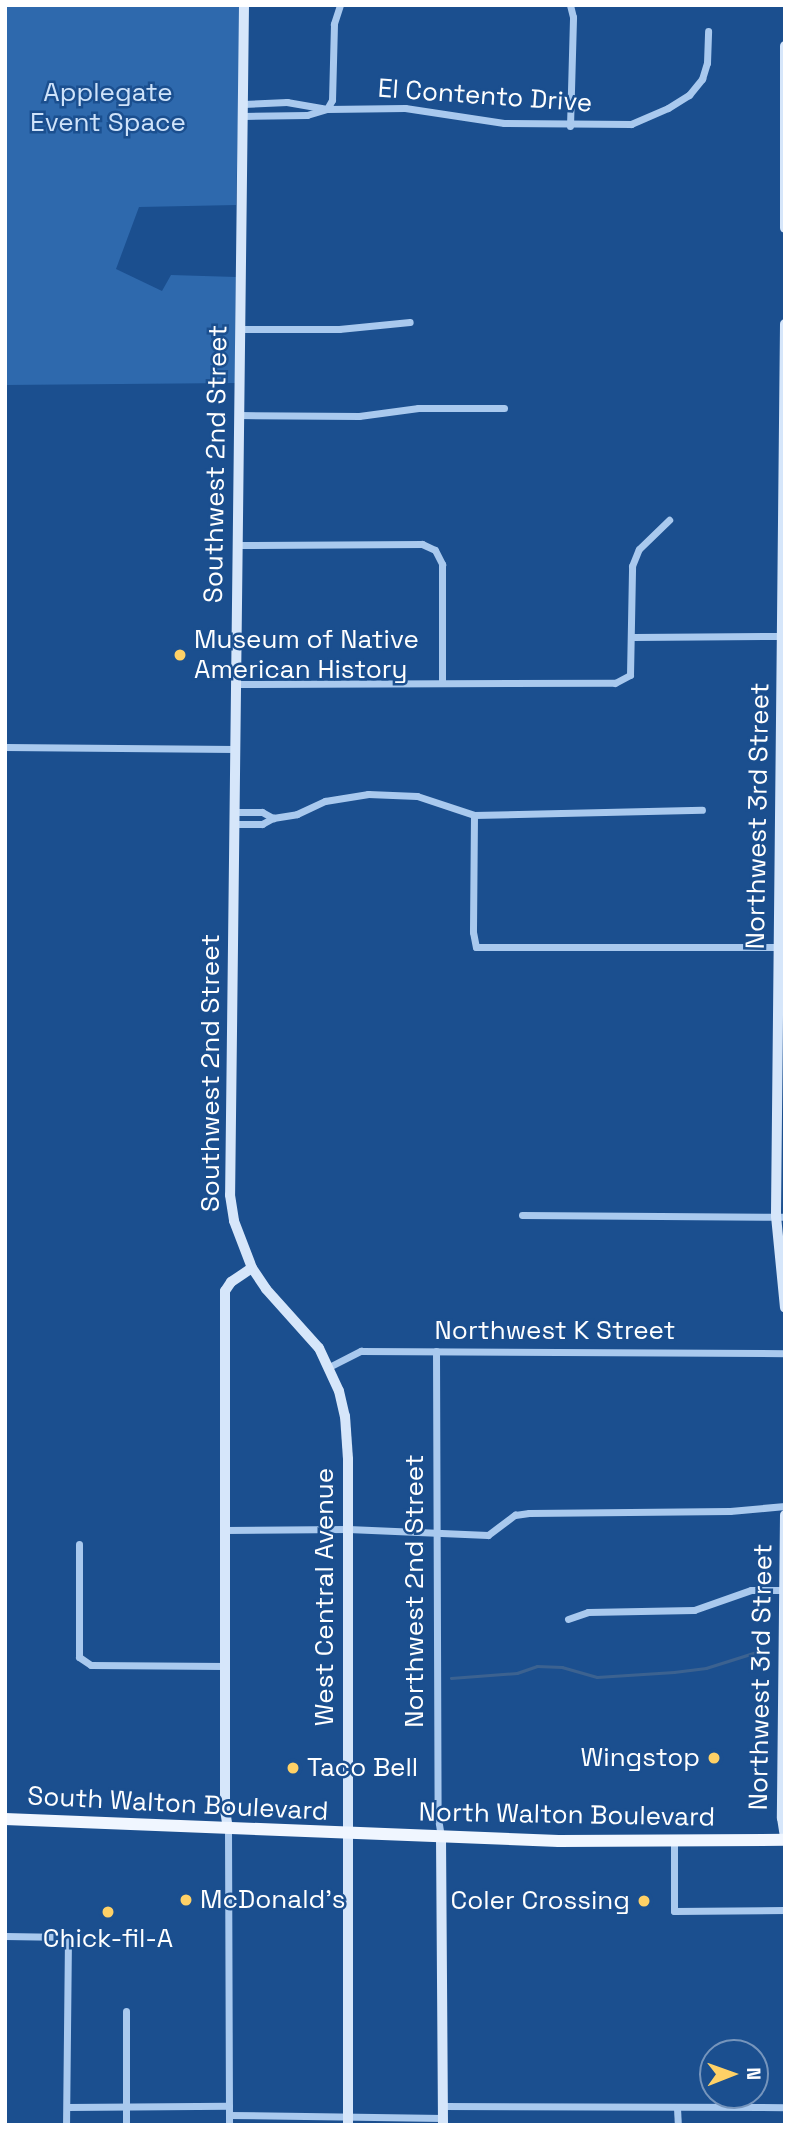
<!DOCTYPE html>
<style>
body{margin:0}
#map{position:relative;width:790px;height:2130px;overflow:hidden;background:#1b4f8f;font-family:"Space Grotesk",sans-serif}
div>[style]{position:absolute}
.green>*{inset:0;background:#2e69ad}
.stream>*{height:2.5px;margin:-1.25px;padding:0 1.25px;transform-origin:1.25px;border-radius:1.25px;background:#3c6290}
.street>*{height:7px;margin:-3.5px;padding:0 3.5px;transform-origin:3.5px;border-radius:3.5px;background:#a9c9ee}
.secondary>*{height:10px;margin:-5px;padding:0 5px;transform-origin:5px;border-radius:5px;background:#d6e6fa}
.primary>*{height:12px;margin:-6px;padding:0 6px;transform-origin:6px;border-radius:6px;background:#f0f6ff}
.dots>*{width:19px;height:19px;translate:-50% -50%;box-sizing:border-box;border:4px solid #1b4f8f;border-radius:50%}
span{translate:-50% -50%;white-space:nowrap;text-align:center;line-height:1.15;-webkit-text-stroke:5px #1b4f8f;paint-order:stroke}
.park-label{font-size:26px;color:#cfe3fa}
.street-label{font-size:26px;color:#fff}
.poi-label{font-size:26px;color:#fff}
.left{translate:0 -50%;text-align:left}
.right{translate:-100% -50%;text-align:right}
.frame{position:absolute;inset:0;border:7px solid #fff;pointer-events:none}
.north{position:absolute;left:699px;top:2039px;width:70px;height:70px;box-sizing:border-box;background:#1b4f8f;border:2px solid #7695bc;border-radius:50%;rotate:89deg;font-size:19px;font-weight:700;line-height:28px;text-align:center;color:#fff}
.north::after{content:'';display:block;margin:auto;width:24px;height:32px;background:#ffd166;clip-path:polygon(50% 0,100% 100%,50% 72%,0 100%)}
</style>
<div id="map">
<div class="green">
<div style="clip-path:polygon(5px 5px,241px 5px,236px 205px,139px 207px,116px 269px,162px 291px,171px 275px,236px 277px,235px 383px,5px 385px)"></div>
</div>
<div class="stream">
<div style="left:451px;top:1678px;width:66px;rotate:-4.3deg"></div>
<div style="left:517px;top:1673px;width:21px;rotate:-19deg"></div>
<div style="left:537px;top:1666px;width:25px;rotate:2deg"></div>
<div style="left:562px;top:1667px;width:36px;rotate:16deg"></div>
<div style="left:597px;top:1677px;width:77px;rotate:-3.7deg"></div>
<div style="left:674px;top:1672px;width:32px;rotate:-7deg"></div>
<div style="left:706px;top:1668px;width:60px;rotate:-17.5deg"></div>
</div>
<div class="street">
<div style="left:340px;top:5px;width:20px;rotate:108deg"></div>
<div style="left:334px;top:24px;width:76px;rotate:91.5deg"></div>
<div style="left:332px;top:100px;width:10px;rotate:119deg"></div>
<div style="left:327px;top:109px;width:78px;rotate:-0.7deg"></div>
<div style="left:405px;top:108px;width:100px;rotate:8.6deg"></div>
<div style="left:504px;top:123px;width:127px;rotate:0.5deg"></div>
<div style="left:631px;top:124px;width:40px;rotate:-23.4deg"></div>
<div style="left:668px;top:108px;width:25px;rotate:-32deg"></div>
<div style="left:689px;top:95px;width:21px;rotate:-51deg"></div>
<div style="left:702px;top:79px;width:17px;rotate:-73deg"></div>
<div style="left:707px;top:63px;width:32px;rotate:-88deg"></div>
<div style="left:243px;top:116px;width:64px;rotate:-0.9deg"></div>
<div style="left:307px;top:115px;width:21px;rotate:-17deg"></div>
<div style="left:327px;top:109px;width:41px;rotate:-170.1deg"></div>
<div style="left:287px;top:102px;width:44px;rotate:177.4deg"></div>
<div style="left:570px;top:126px;width:109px;rotate:-88.4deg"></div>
<div style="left:573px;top:17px;width:12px;rotate:-104deg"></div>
<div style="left:240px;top:329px;width:99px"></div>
<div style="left:339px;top:329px;width:71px;rotate:-5.6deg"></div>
<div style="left:239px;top:415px;width:120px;rotate:0.5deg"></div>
<div style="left:359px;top:416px;width:60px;rotate:-7.7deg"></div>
<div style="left:418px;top:408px;width:86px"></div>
<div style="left:238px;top:545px;width:184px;rotate:-0.3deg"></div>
<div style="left:422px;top:544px;width:14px;rotate:25deg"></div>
<div style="left:435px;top:550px;width:16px;rotate:63deg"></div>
<div style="left:442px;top:564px;width:118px;rotate:90deg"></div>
<div style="left:633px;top:637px;width:152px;rotate:-0.4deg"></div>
<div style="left:236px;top:684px;width:379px;rotate:-0.2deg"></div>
<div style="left:615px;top:683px;width:17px;rotate:-28deg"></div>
<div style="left:630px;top:675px;width:109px;rotate:-88.9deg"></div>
<div style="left:632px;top:566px;width:18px;rotate:-68deg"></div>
<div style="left:639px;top:549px;width:42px;rotate:-44deg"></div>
<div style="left:5px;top:747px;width:230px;rotate:0.5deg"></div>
<div style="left:235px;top:812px;width:27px"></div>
<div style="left:262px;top:812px;width:13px;rotate:29deg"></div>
<div style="left:474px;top:815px;width:117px;rotate:90.5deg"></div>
<div style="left:473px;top:932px;width:15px;rotate:79deg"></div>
<div style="left:476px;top:947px;width:303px"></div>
<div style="left:235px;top:824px;width:27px"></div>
<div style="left:262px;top:824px;width:13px;rotate:-29deg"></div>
<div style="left:273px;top:818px;width:24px;rotate:-9deg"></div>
<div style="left:297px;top:814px;width:31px;rotate:-25deg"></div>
<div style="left:325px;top:801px;width:44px;rotate:-9.2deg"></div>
<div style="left:368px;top:794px;width:49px;rotate:2.3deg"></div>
<div style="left:417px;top:796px;width:60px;rotate:18.4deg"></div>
<div style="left:474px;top:815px;width:228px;rotate:-1.3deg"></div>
<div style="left:522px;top:1215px;width:263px;rotate:0.4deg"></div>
<div style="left:436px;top:1351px;width:467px;rotate:89.8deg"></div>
<div style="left:438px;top:1818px;width:19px;rotate:81deg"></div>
<div style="left:329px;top:1367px;width:36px;rotate:-27deg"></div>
<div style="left:361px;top:1351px;width:424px;rotate:0.3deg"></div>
<div style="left:225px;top:1530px;width:123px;rotate:-0.5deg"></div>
<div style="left:348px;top:1529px;width:140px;rotate:2.5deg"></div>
<div style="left:488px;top:1535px;width:34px;rotate:-37deg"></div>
<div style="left:515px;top:1515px;width:14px;rotate:-8deg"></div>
<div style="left:529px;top:1513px;width:201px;rotate:-0.6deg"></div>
<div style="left:730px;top:1511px;width:55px;rotate:-5.2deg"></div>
<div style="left:79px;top:1544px;width:113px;rotate:90deg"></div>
<div style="left:79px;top:1657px;width:14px;rotate:34deg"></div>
<div style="left:91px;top:1665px;width:134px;rotate:0.4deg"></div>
<div style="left:568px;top:1619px;width:21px;rotate:-19deg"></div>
<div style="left:588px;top:1612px;width:106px;rotate:-1.1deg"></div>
<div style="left:694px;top:1610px;width:60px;rotate:-19.3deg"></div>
<div style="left:751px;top:1590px;width:33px"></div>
<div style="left:228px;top:1829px;width:296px;rotate:89.8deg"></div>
<div style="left:674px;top:1840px;width:71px;rotate:90deg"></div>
<div style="left:674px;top:1911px;width:111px;rotate:-0.5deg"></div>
<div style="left:5px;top:1936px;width:63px;rotate:0.9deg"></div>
<div style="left:68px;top:1937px;width:188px;rotate:90.6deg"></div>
<div style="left:443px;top:2106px;width:342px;rotate:0.2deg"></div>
<div style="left:67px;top:2107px;width:162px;rotate:-0.4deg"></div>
<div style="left:677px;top:2108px;width:17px;rotate:87deg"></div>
<div style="left:229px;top:2115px;width:214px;rotate:0.8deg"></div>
<div style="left:126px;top:2125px;width:114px;rotate:-90deg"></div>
</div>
<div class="secondary">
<div style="left:244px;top:5px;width:1190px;rotate:90.67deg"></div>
<div style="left:230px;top:1195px;width:26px;rotate:81deg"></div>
<div style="left:234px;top:1221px;width:50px;rotate:69deg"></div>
<div style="left:252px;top:1268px;width:25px;rotate:56deg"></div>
<div style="left:266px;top:1289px;width:79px;rotate:48.1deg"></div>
<div style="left:319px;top:1348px;width:47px;rotate:65.1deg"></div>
<div style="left:339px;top:1391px;width:26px;rotate:77deg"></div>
<div style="left:345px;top:1416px;width:43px;rotate:86deg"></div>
<div style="left:348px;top:1459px;width:666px;rotate:90deg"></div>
<div style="left:785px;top:46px;width:182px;rotate:90deg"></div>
<div style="left:785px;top:324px;width:892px;rotate:90.58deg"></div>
<div style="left:776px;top:1216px;width:92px;rotate:84.4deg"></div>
<div style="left:785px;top:1515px;width:303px;rotate:90.6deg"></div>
<div style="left:782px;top:1818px;width:20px;rotate:81deg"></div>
<div style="left:228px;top:1829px;width:18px;rotate:-99deg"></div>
<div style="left:225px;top:1811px;width:520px;rotate:-90deg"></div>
<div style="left:225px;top:1291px;width:11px;rotate:-56deg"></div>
<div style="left:231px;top:1282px;width:25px;rotate:-34deg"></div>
<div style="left:441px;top:1837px;width:288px;rotate:89.6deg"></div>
</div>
<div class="primary">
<div style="left:5px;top:1819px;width:554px;rotate:2.27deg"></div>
<div style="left:559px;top:1841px;width:226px;rotate:-0.3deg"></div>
</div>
<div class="dots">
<div style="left:180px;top:655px;background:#ffd166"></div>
<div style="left:714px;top:1758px;background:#ffd166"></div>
<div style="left:293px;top:1768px;background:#ffd166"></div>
<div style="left:186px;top:1900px;background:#ffd166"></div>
<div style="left:644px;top:1901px;background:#ffd166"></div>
<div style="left:108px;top:1912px;background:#ffd166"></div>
</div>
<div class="park-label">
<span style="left:108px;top:108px">Applegate<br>Event Space</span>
</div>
<div class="street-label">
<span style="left:485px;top:96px;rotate:4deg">El Contento Drive</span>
<span style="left:216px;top:464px;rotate:-89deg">Southwest 2nd Street</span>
<span style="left:758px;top:816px;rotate:-89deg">Northwest 3rd Street</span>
<span style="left:211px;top:1073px;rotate:-90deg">Southwest 2nd Street</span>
<span style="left:555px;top:1331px">Northwest K Street</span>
<span style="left:415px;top:1591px;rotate:-90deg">Northwest 2nd Street</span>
<span style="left:325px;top:1597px;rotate:-90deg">West Central Avenue</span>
<span style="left:761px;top:1677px;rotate:-89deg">Northwest 3rd Street</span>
<span style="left:178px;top:1804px;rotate:3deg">South Walton Boulevard</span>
<span style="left:567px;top:1815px;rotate:1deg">North Walton Boulevard</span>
</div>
<div class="poi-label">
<span class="left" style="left:194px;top:655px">Museum of Native<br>American History</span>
<span class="right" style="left:700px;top:1758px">Wingstop</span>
<span class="left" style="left:307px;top:1768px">Taco Bell</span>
<span class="left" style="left:200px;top:1900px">McDonald's</span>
<span class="right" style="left:630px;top:1901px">Coler Crossing</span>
<span style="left:108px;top:1939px">Chick-fil-A</span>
</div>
<div class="frame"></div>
<div class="north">N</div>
</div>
